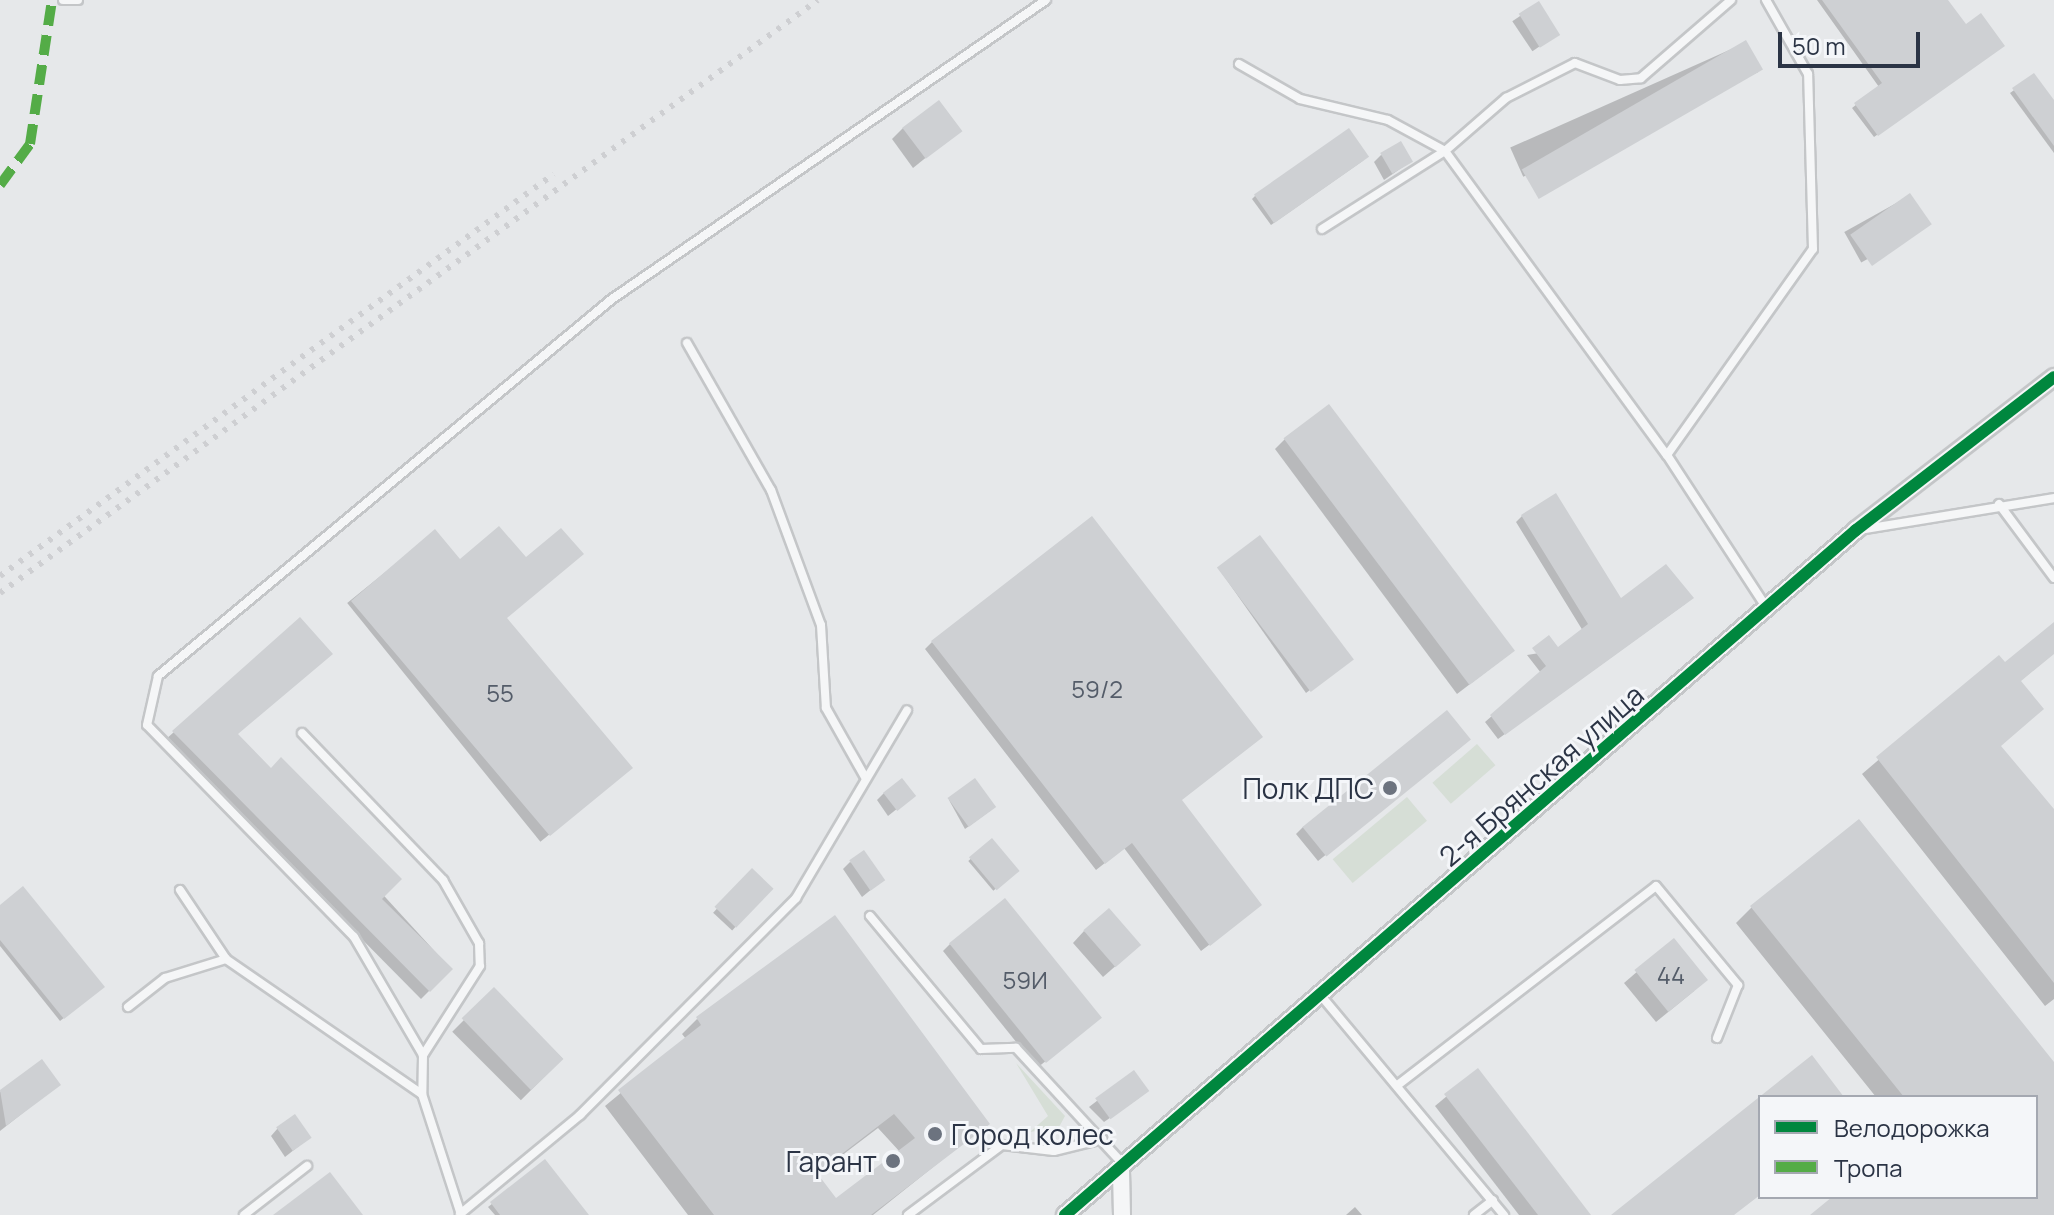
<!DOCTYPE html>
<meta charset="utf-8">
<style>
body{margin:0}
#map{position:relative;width:2054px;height:1215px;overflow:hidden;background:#e6e8ea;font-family:Manrope,sans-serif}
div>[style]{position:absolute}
.green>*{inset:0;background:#d6ded6;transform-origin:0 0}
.shadow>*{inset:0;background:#0003;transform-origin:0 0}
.building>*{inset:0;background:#ced0d3;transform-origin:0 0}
.roads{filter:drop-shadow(2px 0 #c4c6c8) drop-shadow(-2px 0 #c4c6c8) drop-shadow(0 2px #c4c6c8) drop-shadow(0 -2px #c4c6c8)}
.service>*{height:8px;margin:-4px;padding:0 4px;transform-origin:4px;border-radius:4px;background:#f5f6f7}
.minor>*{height:16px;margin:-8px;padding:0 8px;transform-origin:8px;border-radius:8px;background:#f5f6f7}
.rail>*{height:6px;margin-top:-3px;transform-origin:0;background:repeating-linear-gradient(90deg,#cecfd2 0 4px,transparent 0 12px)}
.quiet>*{height:10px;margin-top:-5px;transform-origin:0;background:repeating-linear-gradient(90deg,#54ac47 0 20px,transparent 0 30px)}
.cycleway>*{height:12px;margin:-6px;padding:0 6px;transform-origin:6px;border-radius:6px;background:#00873e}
.dots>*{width:22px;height:22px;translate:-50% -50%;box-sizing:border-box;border:4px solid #f4f6f9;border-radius:50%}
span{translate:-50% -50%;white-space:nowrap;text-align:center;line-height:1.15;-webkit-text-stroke:6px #f4f6f9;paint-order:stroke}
.number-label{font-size:24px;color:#545c69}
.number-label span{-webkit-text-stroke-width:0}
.street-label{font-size:28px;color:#2b3445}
.poi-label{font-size:28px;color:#2b3445}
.right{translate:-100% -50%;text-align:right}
.left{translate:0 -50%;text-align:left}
.legend{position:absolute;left:1758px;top:1095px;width:280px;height:104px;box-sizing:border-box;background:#f4f6f9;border:2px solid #a4a8b1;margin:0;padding:10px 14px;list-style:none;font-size:24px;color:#2b3445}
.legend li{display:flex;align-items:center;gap:16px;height:40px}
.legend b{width:40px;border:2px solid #a4a8b1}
.scale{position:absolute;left:1778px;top:32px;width:142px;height:36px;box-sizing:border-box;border:4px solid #2b3445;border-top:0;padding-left:10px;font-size:24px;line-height:28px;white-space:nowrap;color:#2b3445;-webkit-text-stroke:6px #f4f6f9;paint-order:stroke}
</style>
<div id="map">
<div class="green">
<div style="left:1477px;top:744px;width:28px;height:59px;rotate:49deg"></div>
<div style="left:1407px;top:797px;width:31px;height:97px;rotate:50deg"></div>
<div style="clip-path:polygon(1016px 1063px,1065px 1116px,1059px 1127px,1030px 1132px,1048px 1116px)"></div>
</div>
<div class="shadow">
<div style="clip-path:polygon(1817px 0,1947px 0,1966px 26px,1999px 49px,1874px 137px,1852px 108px,1879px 87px)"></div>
<div style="left:1538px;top:4px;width:36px;height:31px;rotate:56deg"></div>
<div style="left:1745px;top:43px;width:32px;height:257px;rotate:66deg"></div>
<div style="clip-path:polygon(2034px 76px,2054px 103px,2054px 153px,2010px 93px)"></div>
<div style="clip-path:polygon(903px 128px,959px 131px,913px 168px,892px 139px)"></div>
<div style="clip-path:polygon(1381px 155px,1410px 162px,1384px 180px,1374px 162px)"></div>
<div style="clip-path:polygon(1364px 160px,1271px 225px,1252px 199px,1255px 196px)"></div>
<div style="left:1909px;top:196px;width:35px;height:74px;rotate:61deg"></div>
<div style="clip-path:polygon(1285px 439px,1512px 652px,1457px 694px,1275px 449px)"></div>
<div style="clip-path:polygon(1522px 516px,1621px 601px,1685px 604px,1498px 739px,1485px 722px,1541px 673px,1527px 655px,1558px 650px,1583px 631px,1516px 522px)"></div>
<div style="left:435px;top:532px;width:307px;height:113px;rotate:51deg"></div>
<div style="clip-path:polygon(1219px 569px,1347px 662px,1306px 693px)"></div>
<div style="clip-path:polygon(2054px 636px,2054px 653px,2019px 682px,2000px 747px,2054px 812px,2054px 999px,2045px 1006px,1862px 774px,1999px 657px,2004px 664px)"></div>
<div style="clip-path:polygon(932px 642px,1180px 800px,1252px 912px,1201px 951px,1124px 848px,1096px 870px,925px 649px)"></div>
<div style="clip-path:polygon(174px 732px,236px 734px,451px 969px,421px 999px,165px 740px)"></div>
<div style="clip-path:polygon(1461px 747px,1318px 861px,1296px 834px,1303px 827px)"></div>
<div style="clip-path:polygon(884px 793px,913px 796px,888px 816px,877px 800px)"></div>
<div style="clip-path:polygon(949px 800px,991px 810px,965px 829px)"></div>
<div style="left:992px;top:841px;width:39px;height:31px;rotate:50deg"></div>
<div style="clip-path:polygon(850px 862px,883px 880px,862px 897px,843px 869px)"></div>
<div style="left:752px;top:871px;width:26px;height:57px;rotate:43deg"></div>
<div style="clip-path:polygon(1752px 907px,2054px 1065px,2054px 1215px,1813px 1215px,1835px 1197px,2036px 1197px,2036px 1097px,1876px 1097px,1736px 923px)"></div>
<div style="clip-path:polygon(0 908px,99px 990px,60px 1021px,0 946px)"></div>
<div style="clip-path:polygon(1084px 931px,1127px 956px,1103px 977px,1073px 943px)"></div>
<div style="clip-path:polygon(1674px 940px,1694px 991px,1656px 1022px,1624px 983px)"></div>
<div style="clip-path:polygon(950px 944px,1091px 1025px,1037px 1068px,943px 951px)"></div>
<div style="left:494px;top:990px;width:97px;height:59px;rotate:45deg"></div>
<div style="clip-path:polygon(evenodd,697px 1019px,987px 1124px,873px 1215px,688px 1215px,605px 1106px,686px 1039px,682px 1034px,697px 1019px,878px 1128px,900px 1152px,836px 1201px,816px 1175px,878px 1128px)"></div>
<div style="clip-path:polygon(41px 1062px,58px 1085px,0 1131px,0 1092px)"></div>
<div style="clip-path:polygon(1477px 1071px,1589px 1215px,1519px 1215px,1435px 1106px)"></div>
<div style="clip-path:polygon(1133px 1073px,1139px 1098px,1104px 1122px,1089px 1107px)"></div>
<div style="clip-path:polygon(278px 1128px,309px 1138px,285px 1157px,271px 1136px)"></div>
<div style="clip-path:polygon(545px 1162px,586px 1215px,495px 1215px,488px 1207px)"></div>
<div style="clip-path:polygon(1355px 1207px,1362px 1215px,1346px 1215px)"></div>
</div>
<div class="building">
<div style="clip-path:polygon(1822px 0,1948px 0,1966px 24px,1981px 13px,2005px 46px,1878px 136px,1854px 103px,1882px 83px)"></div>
<div style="left:1539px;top:1px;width:40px;height:24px;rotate:58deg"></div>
<div style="left:1746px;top:40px;width:34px;height:259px;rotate:60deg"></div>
<div style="clip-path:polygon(2034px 73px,2054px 100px,2054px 146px,2012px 88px)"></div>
<div style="left:939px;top:100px;width:39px;height:46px;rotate:53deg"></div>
<div style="left:1349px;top:128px;width:35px;height:116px;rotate:55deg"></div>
<div style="left:1401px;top:141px;width:24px;height:24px;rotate:60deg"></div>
<div style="left:1910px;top:193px;width:38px;height:73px;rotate:55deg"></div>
<div style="left:1329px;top:404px;width:309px;height:57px;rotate:53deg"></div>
<div style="clip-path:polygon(1556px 493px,1621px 598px,1666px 564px,1694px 598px,1505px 735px,1490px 715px,1546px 666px,1532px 648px,1549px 635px,1558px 647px,1588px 624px,1521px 515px)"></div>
<div style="clip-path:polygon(1092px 516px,1263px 737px,1182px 800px,1262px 905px,1210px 946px,1132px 843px,1105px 864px,931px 641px)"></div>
<div style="clip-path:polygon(499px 526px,526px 557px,561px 528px,584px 554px,507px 618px,633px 768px,550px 836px,351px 601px,435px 529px,460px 559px)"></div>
<div style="left:1260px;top:535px;width:156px;height:54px;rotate:53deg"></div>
<div style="clip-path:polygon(300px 617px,333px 654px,238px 734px,271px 768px,281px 757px,402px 879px,382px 899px,453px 969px,430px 992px,172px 731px)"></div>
<div style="clip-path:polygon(2054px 622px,2054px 654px,2021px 681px,2044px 709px,2001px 746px,2054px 809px,2054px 983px,1876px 757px,1999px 655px,2005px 662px)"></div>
<div style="left:1447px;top:710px;width:38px;height:186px;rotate:51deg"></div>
<div style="left:902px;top:778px;width:23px;height:24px;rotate:52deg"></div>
<div style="left:975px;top:778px;width:36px;height:34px;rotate:54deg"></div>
<div style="clip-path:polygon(1859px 819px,2054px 1062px,2054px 1215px,1810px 1215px,1832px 1197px,2036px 1197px,2036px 1097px,1904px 1097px,1750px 906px)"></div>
<div style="left:992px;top:838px;width:43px;height:30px;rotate:50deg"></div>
<div style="left:864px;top:850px;width:37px;height:18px;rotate:55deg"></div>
<div style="left:752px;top:868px;width:30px;height:54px;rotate:44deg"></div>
<div style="clip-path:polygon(23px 886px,105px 987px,64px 1019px,0 940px,0 905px)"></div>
<div style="left:1005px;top:898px;width:154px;height:72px;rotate:51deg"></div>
<div style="left:1109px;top:908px;width:49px;height:34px;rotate:49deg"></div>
<div style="clip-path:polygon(evenodd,835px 915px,990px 1124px,871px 1215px,714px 1215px,618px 1090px,701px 1025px,696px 1017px,835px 915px,894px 1114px,915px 1138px,836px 1198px,817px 1173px,894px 1114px)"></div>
<div style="left:1674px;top:938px;width:54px;height:51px;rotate:51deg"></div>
<div style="left:494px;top:987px;width:100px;height:45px;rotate:46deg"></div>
<div style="clip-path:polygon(1812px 1055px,1844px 1097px,1760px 1097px,1760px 1195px,1734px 1215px,1611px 1215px)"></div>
<div style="clip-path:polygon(42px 1059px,61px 1085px,6px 1126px,0 1090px)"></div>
<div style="clip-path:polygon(1478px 1068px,1591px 1215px,1538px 1215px,1444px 1094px)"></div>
<div style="left:1134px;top:1070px;width:26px;height:48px;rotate:54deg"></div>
<div style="left:295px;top:1114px;width:29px;height:23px;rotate:55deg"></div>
<div style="clip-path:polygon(545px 1159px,589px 1215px,500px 1215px,490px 1202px)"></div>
<div style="clip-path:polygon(330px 1172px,363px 1215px,273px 1215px)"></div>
</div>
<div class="roads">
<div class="service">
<div style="left:63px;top:0;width:15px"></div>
<div style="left:1239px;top:64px;width:70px;rotate:29.8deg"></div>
<div style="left:1300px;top:99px;width:90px;rotate:13.4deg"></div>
<div style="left:1388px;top:120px;width:65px;rotate:28.5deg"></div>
<div style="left:1445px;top:151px;width:376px;rotate:53.9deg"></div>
<div style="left:1667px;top:455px;width:185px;rotate:56.9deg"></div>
<div style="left:1322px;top:229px;width:146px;rotate:-32.4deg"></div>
<div style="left:1445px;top:151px;width:81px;rotate:-41deg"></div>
<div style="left:1506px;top:98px;width:77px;rotate:-26.9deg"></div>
<div style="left:1575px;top:63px;width:48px;rotate:20.7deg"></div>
<div style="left:1620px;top:80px;width:21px;rotate:-5deg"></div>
<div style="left:1641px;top:78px;width:119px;rotate:-40.9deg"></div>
<div style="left:687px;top:343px;width:169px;rotate:60.3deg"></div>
<div style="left:771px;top:490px;width:144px;rotate:69.7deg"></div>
<div style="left:821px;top:625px;width:83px;rotate:86.6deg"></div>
<div style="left:826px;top:708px;width:81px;rotate:60.6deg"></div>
<div style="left:1667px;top:455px;width:252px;rotate:-54.7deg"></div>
<div style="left:1813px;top:249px;width:175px;rotate:-91.6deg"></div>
<div style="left:1808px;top:74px;width:85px;rotate:-119.6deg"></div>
<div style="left:1999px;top:504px;width:92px;rotate:53.4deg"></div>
<div style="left:1865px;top:529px;width:192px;rotate:-9.3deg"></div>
<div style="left:302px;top:733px;width:204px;rotate:46.2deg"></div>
<div style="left:443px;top:880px;width:73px;rotate:60.3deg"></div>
<div style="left:479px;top:943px;width:23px;rotate:88deg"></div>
<div style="left:480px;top:966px;width:106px;rotate:122.6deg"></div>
<div style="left:423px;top:1055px;width:39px;rotate:91deg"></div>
<div style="left:422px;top:1094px;width:127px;rotate:72.1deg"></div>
<div style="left:180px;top:890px;width:83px;rotate:56.3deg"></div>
<div style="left:226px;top:959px;width:238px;rotate:34.6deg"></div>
<div style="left:870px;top:916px;width:173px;rotate:50.2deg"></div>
<div style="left:981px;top:1049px;width:35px;rotate:-2deg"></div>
<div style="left:1016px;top:1048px;width:161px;rotate:47.3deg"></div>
<div style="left:1323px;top:998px;width:283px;rotate:50.2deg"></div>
<div style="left:128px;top:1007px;width:47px;rotate:-38.1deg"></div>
<div style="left:165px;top:978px;width:64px;rotate:-17.3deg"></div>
<div style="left:423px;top:1055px;width:137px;rotate:-120.3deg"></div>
<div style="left:354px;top:937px;width:296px;rotate:-134.3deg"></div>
<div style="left:147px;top:725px;width:50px;rotate:-77.3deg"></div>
<div style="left:158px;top:676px;width:590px;rotate:-39.71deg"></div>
<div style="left:612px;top:299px;width:527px;rotate:-34.56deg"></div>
<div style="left:1399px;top:1084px;width:324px;rotate:-37.6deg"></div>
<div style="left:1656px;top:886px;width:129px;rotate:50.4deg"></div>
<div style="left:1738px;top:985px;width:57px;rotate:111.6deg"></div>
<div style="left:460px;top:1214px;width:156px;rotate:-39.5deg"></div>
<div style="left:580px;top:1115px;width:306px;rotate:-45.1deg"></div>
<div style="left:796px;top:898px;width:218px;rotate:-59.4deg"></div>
<div style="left:244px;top:1215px;width:80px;rotate:-37.9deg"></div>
<div style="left:908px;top:1215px;width:117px;rotate:-36.7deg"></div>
<div style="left:1002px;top:1145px;width:52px;rotate:6.6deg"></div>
<div style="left:1054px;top:1151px;width:50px;rotate:-13.8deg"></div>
<div style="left:1474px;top:1215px;width:24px;rotate:-38deg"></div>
</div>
<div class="minor">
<div style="left:1121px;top:1171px;width:44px;rotate:88.7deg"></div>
<div style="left:1065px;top:1215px;width:1046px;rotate:-40.89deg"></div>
<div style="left:1856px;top:530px;width:250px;rotate:-37.7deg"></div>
</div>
</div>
<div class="rail">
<div style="left:0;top:576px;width:684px;rotate:-35.97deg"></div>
<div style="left:0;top:593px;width:1010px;rotate:-35.94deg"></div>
</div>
<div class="quiet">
<div style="left:0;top:185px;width:51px;rotate:-53.8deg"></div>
<div style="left:30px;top:144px;width:146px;rotate:-81.3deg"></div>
</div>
<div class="cycleway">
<div style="left:1065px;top:1215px;width:1046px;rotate:-40.89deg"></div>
<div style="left:1856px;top:530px;width:250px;rotate:-37.7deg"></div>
</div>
<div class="dots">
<div style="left:1390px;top:788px;background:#6c737f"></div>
<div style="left:935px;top:1134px;background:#6c737f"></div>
<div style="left:893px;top:1161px;background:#6c737f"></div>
</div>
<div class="number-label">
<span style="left:1097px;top:689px">59/2</span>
<span style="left:500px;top:693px">55</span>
<span style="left:1671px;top:975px">44</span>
<span style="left:1025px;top:980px">59И</span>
</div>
<div class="street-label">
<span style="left:1541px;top:775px;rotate:-41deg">2-я Брянская улица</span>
</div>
<div class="poi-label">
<span class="right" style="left:1374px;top:788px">Полк ДПС</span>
<span class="left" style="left:951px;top:1134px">Город колес</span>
<span class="right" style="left:877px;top:1161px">Гарант</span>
</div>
<ul class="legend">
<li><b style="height:10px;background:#00873e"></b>Велодорожка</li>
<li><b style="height:10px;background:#54ac47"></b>Тропа</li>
</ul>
<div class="scale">50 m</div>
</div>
